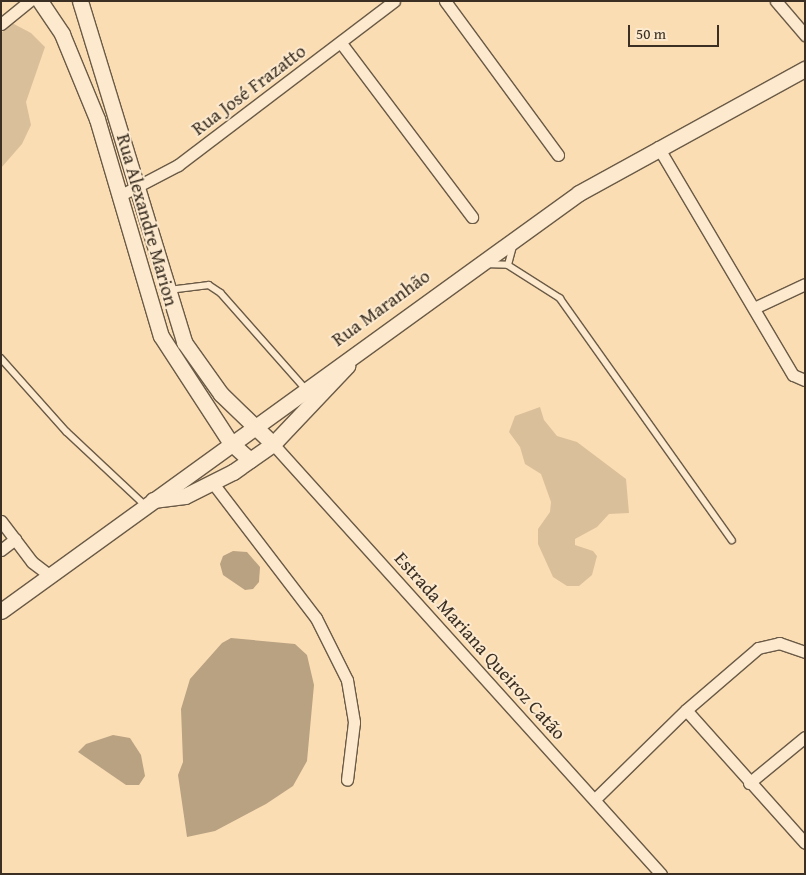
<!DOCTYPE html>
<meta charset="utf-8">
<style>
body{margin:0}
#map{position:relative;width:806px;height:875px;overflow:hidden;background:#fbddb4;font-family:"Gentium Book Plus",serif}
div>[style]{position:absolute}
.green>*{inset:0;background:#dabf9b}
.water>*{inset:0;background:#b9a282}
.roads{filter:drop-shadow(1px 0 #6a5a46) drop-shadow(-1px 0 #6a5a46) drop-shadow(0 1px #6a5a46) drop-shadow(0 -1px #6a5a46)}
.lane>*{height:5.5px;margin:-2.75px;padding:0 2.75px;transform-origin:2.75px;border-radius:2.75px;background:#fce9ce}
.street>*{height:11px;margin:-5.5px;padding:0 5.5px;transform-origin:5.5px;border-radius:5.5px;background:#fce9ce}
.secondary>*{height:15px;margin:-7.5px;padding:0 7.5px;transform-origin:7.5px;border-radius:7.5px;background:#fce9ce}
span{translate:-50% -50%;white-space:nowrap;text-align:center;line-height:1.15;-webkit-text-stroke:4px #fce9ce;paint-order:stroke}
.street-label{font-size:19px;color:#3a2f22}
.frame{position:absolute;inset:0;border:2px solid #3a2f22;pointer-events:none}
.scale{position:absolute;left:628px;top:25px;width:91px;height:22px;box-sizing:border-box;border:2px solid #3a2f22;border-top:0;padding-left:6px;font-size:15px;line-height:18px;white-space:nowrap;color:#3a2f22;-webkit-text-stroke:4px #fce9ce;paint-order:stroke}
</style>
<div id="map">
<div class="green">
<div style="clip-path:polygon(12px 23px,31px 33px,45px 47px,26px 102px,31px 125px,22px 144px,1px 168px,1px 33px)"></div>
<div style="clip-path:polygon(540px 407px,544px 420px,557px 436px,577px 442px,626px 479px,629px 513px,609px 514px,597px 527px,575px 539px,575px 545px,593px 551px,597px 556px,592px 575px,579px 586px,567px 586px,553px 577px,538px 544px,538px 529px,550px 512px,551px 502px,541px 474px,525px 464px,520px 447px,509px 432px,515px 416px)"></div>
</div>
<div class="water">
<div style="clip-path:polygon(233px 551px,247px 552px,260px 567px,259px 582px,253px 589px,245px 590px,223px 575px,220px 564px,223px 556px)"></div>
<div style="clip-path:polygon(231px 638px,295px 644px,307px 655px,314px 685px,307px 761px,293px 786px,266px 804px,215px 831px,187px 837px,178px 775px,183px 762px,181px 709px,190px 679px,222px 643px)"></div>
<div style="clip-path:polygon(113px 735px,130px 738px,141px 755px,145px 776px,139px 785px,126px 785px,78px 752px,86px 744px)"></div>
</div>
<div class="roads">
<div class="lane">
<div style="left:484px;top:264px;width:24px;rotate:2deg"></div>
<div style="left:508px;top:265px;width:23px;rotate:-75deg"></div>
<div style="left:508px;top:265px;width:62px;rotate:32.4deg"></div>
<div style="left:560px;top:298px;width:297px;rotate:54.6deg"></div>
<div style="left:169px;top:290px;width:40px;rotate:-7.1deg"></div>
<div style="left:209px;top:285px;width:14px;rotate:34deg"></div>
<div style="left:221px;top:293px;width:127px;rotate:48.5deg"></div>
<div style="left:1px;top:358px;width:99px;rotate:48.3deg"></div>
<div style="left:67px;top:432px;width:105px;rotate:43.1deg"></div>
</div>
<div class="street">
<div style="left:445px;top:1px;width:191px;rotate:53.7deg"></div>
<div style="left:776px;top:1px;width:45px;rotate:49.5deg"></div>
<div style="left:1px;top:24px;width:36px;rotate:-39deg"></div>
<div style="left:341px;top:43px;width:218px;rotate:53deg"></div>
<div style="left:658px;top:147px;width:265px;rotate:59.4deg"></div>
<div style="left:793px;top:375px;width:13px;rotate:23deg"></div>
<div style="left:119px;top:196px;width:67px;rotate:-27.7deg"></div>
<div style="left:178px;top:165px;width:271px;rotate:-37.2deg"></div>
<div style="left:754px;top:308px;width:56px;rotate:-25.2deg"></div>
<div style="left:273px;top:444px;width:579px;rotate:47.94deg"></div>
<div style="left:212px;top:482px;width:171px;rotate:52.6deg"></div>
<div style="left:316px;top:618px;width:69px;rotate:63.4deg"></div>
<div style="left:347px;top:680px;width:43px;rotate:80.5deg"></div>
<div style="left:354px;top:722px;width:58px;rotate:96.9deg"></div>
<div style="left:1px;top:521px;width:51px;rotate:52.9deg"></div>
<div style="left:32px;top:562px;width:20px;rotate:37deg"></div>
<div style="left:1px;top:550px;width:18px;rotate:-38deg"></div>
<div style="left:686px;top:710px;width:178px;rotate:48.2deg"></div>
<div style="left:749px;top:783px;width:72px;rotate:-39.4deg"></div>
<div style="left:595px;top:799px;width:127px;rotate:-44.4deg"></div>
<div style="left:686px;top:710px;width:95px;rotate:-40.7deg"></div>
<div style="left:758px;top:648px;width:22px;rotate:-13deg"></div>
<div style="left:779px;top:643px;width:28px;rotate:19deg"></div>
</div>
<div class="secondary">
<div style="left:40px;top:1px;width:40px;rotate:56deg"></div>
<div style="left:62px;top:34px;width:92px;rotate:67.6deg"></div>
<div style="left:97px;top:119px;width:226px;rotate:73.6deg"></div>
<div style="left:161px;top:336px;width:126px;rotate:56.9deg"></div>
<div style="left:230px;top:442px;width:27px;rotate:42deg"></div>
<div style="left:80px;top:1px;width:357px;rotate:73deg"></div>
<div style="left:184px;top:342px;width:64px;rotate:54.6deg"></div>
<div style="left:221px;top:394px;width:72px;rotate:43.9deg"></div>
<div style="left:153px;top:500px;width:32px;rotate:-7deg"></div>
<div style="left:185px;top:496px;width:54px;rotate:-26.6deg"></div>
<div style="left:233px;top:472px;width:49px;rotate:-35deg"></div>
<div style="left:273px;top:444px;width:108px;rotate:-46.5deg"></div>
<div style="left:1px;top:611px;width:713px;rotate:-35.87deg"></div>
<div style="left:579px;top:193px;width:258px;rotate:-28.8deg"></div>
</div>
</div>
<div class="street-label">
<span style="left:249px;top:90px;rotate:-37deg">Rua José Frazatto</span>
<span style="left:147px;top:220px;rotate:74deg">Rua Alexandre Marion</span>
<span style="left:381px;top:308px;rotate:-36deg">Rua Maranhão</span>
<span style="left:480px;top:646px;rotate:48deg">Estrada Mariana Queiroz Catão</span>
</div>
<div class="frame"></div>
<div class="scale">50 m</div>
</div>
